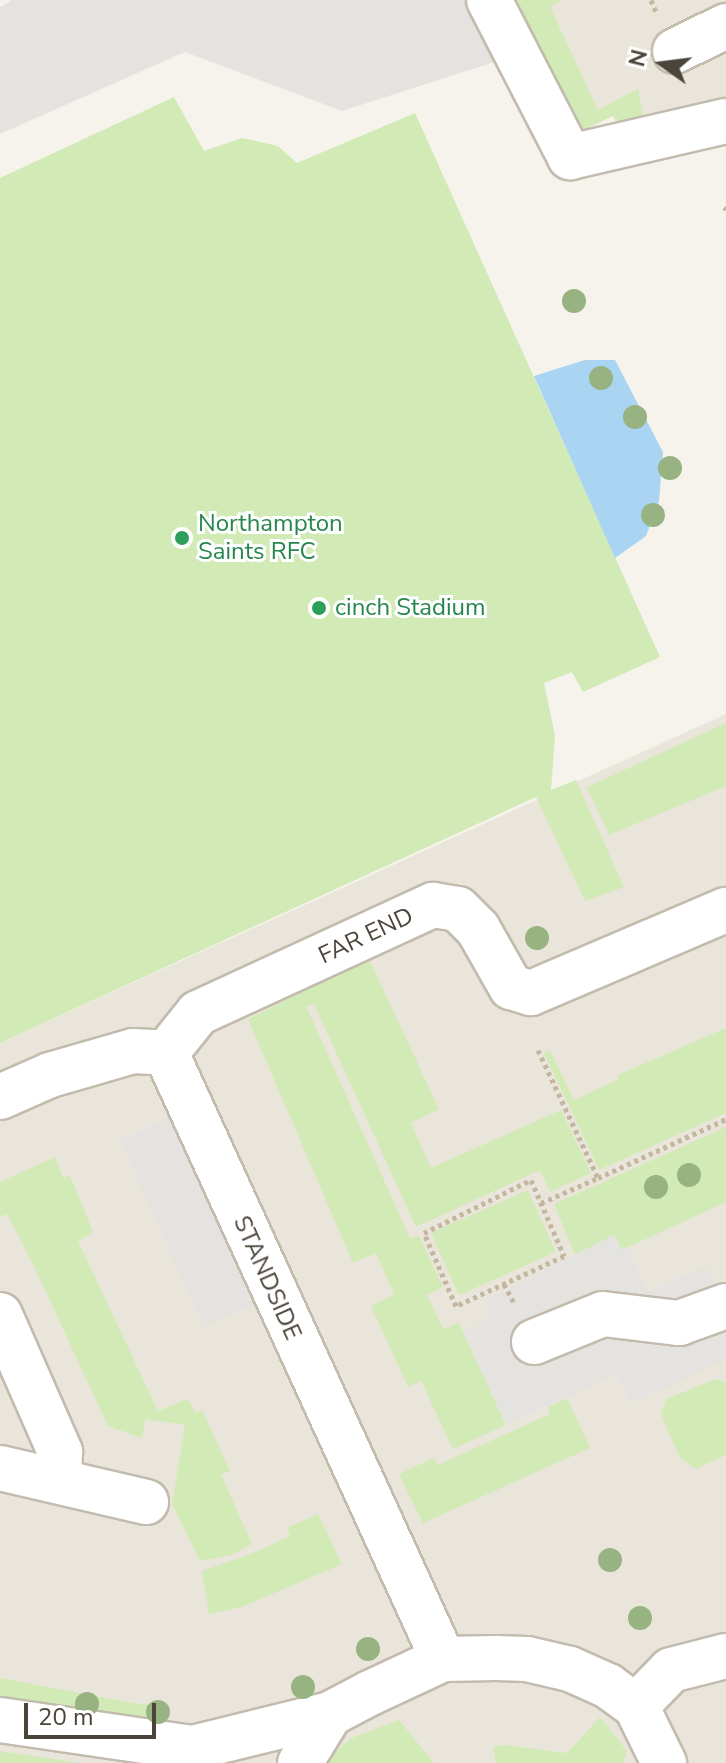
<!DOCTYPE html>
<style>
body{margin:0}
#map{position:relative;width:726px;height:1763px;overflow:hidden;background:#f6f3ec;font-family:"Nunito Sans",sans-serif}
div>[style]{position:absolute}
.residential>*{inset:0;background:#eae5da}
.green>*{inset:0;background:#d2eab5;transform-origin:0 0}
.parking>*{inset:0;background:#e5e3e0;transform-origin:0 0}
.water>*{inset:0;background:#a9d4f2}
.path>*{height:5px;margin-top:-2.5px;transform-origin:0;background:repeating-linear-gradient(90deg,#c4b79f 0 4px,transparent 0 8px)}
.roads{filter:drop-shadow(2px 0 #c2bbae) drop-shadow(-2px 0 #c2bbae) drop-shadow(0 2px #c2bbae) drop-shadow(0 -2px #c2bbae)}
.minor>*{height:44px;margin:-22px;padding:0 22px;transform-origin:22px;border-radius:22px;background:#fff}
.trees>*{width:24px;height:24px;margin:-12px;border-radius:50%;background:#97b381}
.dots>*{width:22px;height:22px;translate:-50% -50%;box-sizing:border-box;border:4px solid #fff;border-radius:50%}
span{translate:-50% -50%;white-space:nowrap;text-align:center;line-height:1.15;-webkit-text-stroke:6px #fff;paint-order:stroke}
.leisure-label{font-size:24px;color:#27864d}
.left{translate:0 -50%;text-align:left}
.street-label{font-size:24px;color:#4b4439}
.north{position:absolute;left:622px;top:24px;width:80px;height:80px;-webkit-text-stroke:6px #fff;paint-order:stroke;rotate:284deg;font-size:22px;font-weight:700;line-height:32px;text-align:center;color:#4b4439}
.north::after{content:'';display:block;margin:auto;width:28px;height:36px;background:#4b4439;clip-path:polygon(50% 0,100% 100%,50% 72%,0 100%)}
.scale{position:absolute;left:24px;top:1703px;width:132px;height:36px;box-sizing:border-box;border:4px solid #4b4439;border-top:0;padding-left:10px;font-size:24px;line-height:28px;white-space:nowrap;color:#4b4439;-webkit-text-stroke:6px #fff;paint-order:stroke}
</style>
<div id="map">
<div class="residential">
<div style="clip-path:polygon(507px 0,726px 0,726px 98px,620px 131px,613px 116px,577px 133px)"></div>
<div style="clip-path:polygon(726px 714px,726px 1763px,0 1763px,0 1043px)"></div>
</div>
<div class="green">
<div style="clip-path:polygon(507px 0,561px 0,550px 7px,598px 110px,638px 89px,645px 124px,620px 131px,613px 116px,577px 133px)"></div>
<div style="clip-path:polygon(174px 97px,204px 151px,242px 138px,278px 146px,297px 163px,415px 113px,660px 657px,583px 692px,572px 672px,544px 683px,555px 735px,551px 790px,576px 780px,624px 887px,585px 901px,536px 797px,0 1043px,0 178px)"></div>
<div style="clip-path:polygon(726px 723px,726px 786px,609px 835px,587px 787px)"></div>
<div style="clip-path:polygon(369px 959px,439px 1109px,411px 1123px,431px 1168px,561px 1110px,591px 1173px,550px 1192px,540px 1170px,416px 1227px,314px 1004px,306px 1006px,410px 1238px,419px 1236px,443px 1287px,427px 1295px,443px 1329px,459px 1323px,506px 1425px,453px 1449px,421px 1381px,408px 1387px,371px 1306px,394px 1294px,376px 1253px,353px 1263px,248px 1019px)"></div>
<div style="clip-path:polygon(726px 1028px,726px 1113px,599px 1170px,544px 1053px,550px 1050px,574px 1100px,619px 1079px,618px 1075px)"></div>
<div style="clip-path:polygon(726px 1127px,726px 1202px,622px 1250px,614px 1235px,575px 1255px,554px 1204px)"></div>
<div style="clip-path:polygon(55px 1157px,63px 1178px,70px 1175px,93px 1232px,78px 1241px,158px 1411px,188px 1399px,195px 1413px,202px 1410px,230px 1471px,221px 1475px,252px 1544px,231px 1555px,200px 1561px,172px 1504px,185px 1425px,145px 1419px,142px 1438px,108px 1426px,32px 1262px,7px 1214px,0 1217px,0 1182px)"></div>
<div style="left:528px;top:1190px;width:68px;height:106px;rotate:66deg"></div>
<div style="clip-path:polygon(716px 1379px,726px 1383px,726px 1455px,696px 1469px,680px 1458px,661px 1414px,666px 1399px)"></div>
<div style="clip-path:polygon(567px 1398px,590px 1448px,423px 1523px,399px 1474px,433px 1458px,438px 1465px,550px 1414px,548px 1407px)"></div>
<div style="clip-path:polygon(318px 1514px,342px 1564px,242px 1607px,209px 1614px,202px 1571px,256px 1552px,290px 1536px,287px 1528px)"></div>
<div style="clip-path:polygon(0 1678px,127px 1702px,165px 1707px,161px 1723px,68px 1709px,0 1697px)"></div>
<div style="clip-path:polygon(600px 1717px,627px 1751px,623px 1763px,496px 1763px,493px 1747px,504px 1745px,567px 1753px)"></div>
<div style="clip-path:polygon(399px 1720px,434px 1763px,322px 1763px,352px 1738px)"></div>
<div style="clip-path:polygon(0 1751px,79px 1763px,0 1763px)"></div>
</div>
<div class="parking">
<div style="clip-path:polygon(12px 0,507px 0,532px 50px,342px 111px,185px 52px,0 134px,0 7px)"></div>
<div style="left:191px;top:1108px;width:205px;height:78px;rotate:66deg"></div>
<div style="clip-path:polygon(614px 1235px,622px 1250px,628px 1247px,648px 1291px,706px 1266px,726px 1310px,726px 1359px,631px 1404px,616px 1375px,506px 1425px,464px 1332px,491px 1318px,484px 1300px)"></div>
</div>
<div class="water">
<div style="clip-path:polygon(585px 360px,615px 360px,663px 452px,659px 501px,646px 536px,615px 558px,534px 376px)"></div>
</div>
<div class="path">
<div style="left:651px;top:0;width:15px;rotate:67deg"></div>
<div style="left:724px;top:207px;width:3px;rotate:45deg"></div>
<div style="left:538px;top:1050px;width:141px;rotate:64.9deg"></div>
<div style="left:598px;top:1178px;width:141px;rotate:-24.7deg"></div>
<div style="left:531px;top:1180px;width:83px;rotate:66.5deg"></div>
<div style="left:564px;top:1256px;width:119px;rotate:155.2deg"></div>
<div style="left:456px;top:1306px;width:80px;rotate:-113.7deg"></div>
<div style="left:424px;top:1233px;width:119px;rotate:-26.4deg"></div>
<div style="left:541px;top:1203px;width:62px;rotate:-23.7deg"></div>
<div style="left:504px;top:1284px;width:24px;rotate:62deg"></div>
</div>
<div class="roads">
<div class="minor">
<div style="left:489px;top:0;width:177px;rotate:62.7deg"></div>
<div style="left:570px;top:157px;width:160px;rotate:-13deg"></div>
<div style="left:675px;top:51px;width:57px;rotate:-26.1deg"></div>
<div style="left:166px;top:1053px;width:51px;rotate:-51.3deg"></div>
<div style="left:198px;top:1013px;width:259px;rotate:-24.7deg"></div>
<div style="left:433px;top:905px;width:25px;rotate:9deg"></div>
<div style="left:458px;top:909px;width:28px;rotate:45deg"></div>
<div style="left:478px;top:929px;width:67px;rotate:60.4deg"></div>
<div style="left:511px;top:987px;width:21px;rotate:17deg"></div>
<div style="left:531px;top:993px;width:212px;rotate:-23.1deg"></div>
<div style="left:0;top:1097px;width:55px;rotate:-23.7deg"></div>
<div style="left:50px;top:1075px;width:86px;rotate:-16.1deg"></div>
<div style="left:133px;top:1051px;width:33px;rotate:3deg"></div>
<div style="left:166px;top:1053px;width:666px;rotate:65.44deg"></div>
<div style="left:0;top:1315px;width:150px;rotate:66.3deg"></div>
<div style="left:60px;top:1452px;width:26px;rotate:92deg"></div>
<div style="left:534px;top:1342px;width:74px;rotate:-22.1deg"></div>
<div style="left:603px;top:1314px;width:77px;rotate:6.8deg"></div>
<div style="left:679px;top:1323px;width:50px;rotate:-19.9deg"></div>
<div style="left:0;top:1468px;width:150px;rotate:13.1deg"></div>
<div style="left:636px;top:1706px;width:50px;rotate:-45.8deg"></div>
<div style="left:671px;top:1670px;width:57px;rotate:-14.3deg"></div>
<div style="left:0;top:1720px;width:194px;rotate:8.3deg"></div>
<div style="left:192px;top:1748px;width:142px;rotate:-13.8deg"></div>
<div style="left:300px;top:1763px;width:57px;rotate:-58.5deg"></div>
<div style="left:330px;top:1714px;width:45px;rotate:-27.7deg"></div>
<div style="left:370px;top:1693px;width:81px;rotate:-25deg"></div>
<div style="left:443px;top:1659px;width:53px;rotate:-1.1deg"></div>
<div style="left:496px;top:1658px;width:31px;rotate:2deg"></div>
<div style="left:527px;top:1659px;width:44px;rotate:13.1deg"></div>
<div style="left:570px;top:1669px;width:42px;rotate:24.1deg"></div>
<div style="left:608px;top:1686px;width:34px;rotate:36deg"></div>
<div style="left:636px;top:1706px;width:64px;rotate:63.8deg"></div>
</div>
</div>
<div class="trees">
<div style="left:574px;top:301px"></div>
<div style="left:601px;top:378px"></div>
<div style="left:635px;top:417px"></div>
<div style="left:670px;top:468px"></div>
<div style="left:653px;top:515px"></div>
<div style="left:537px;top:938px"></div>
<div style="left:689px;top:1175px"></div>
<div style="left:656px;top:1187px"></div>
<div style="left:610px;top:1560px"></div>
<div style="left:640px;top:1618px"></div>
<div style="left:368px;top:1649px"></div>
<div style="left:303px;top:1687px"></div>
<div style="left:87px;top:1704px"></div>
<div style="left:158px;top:1712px"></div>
</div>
<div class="dots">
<div style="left:182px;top:538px;background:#2e9e5b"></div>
<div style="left:319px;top:608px;background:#2e9e5b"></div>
</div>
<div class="leisure-label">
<span class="left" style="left:198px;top:538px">Northampton<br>Saints RFC</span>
<span class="left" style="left:335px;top:608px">cinch Stadium</span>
</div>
<div class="street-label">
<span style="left:366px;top:936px;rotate:-25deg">FAR END</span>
<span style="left:267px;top:1278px;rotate:66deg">STANDSIDE</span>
</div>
<div class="north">N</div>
<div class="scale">20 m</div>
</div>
